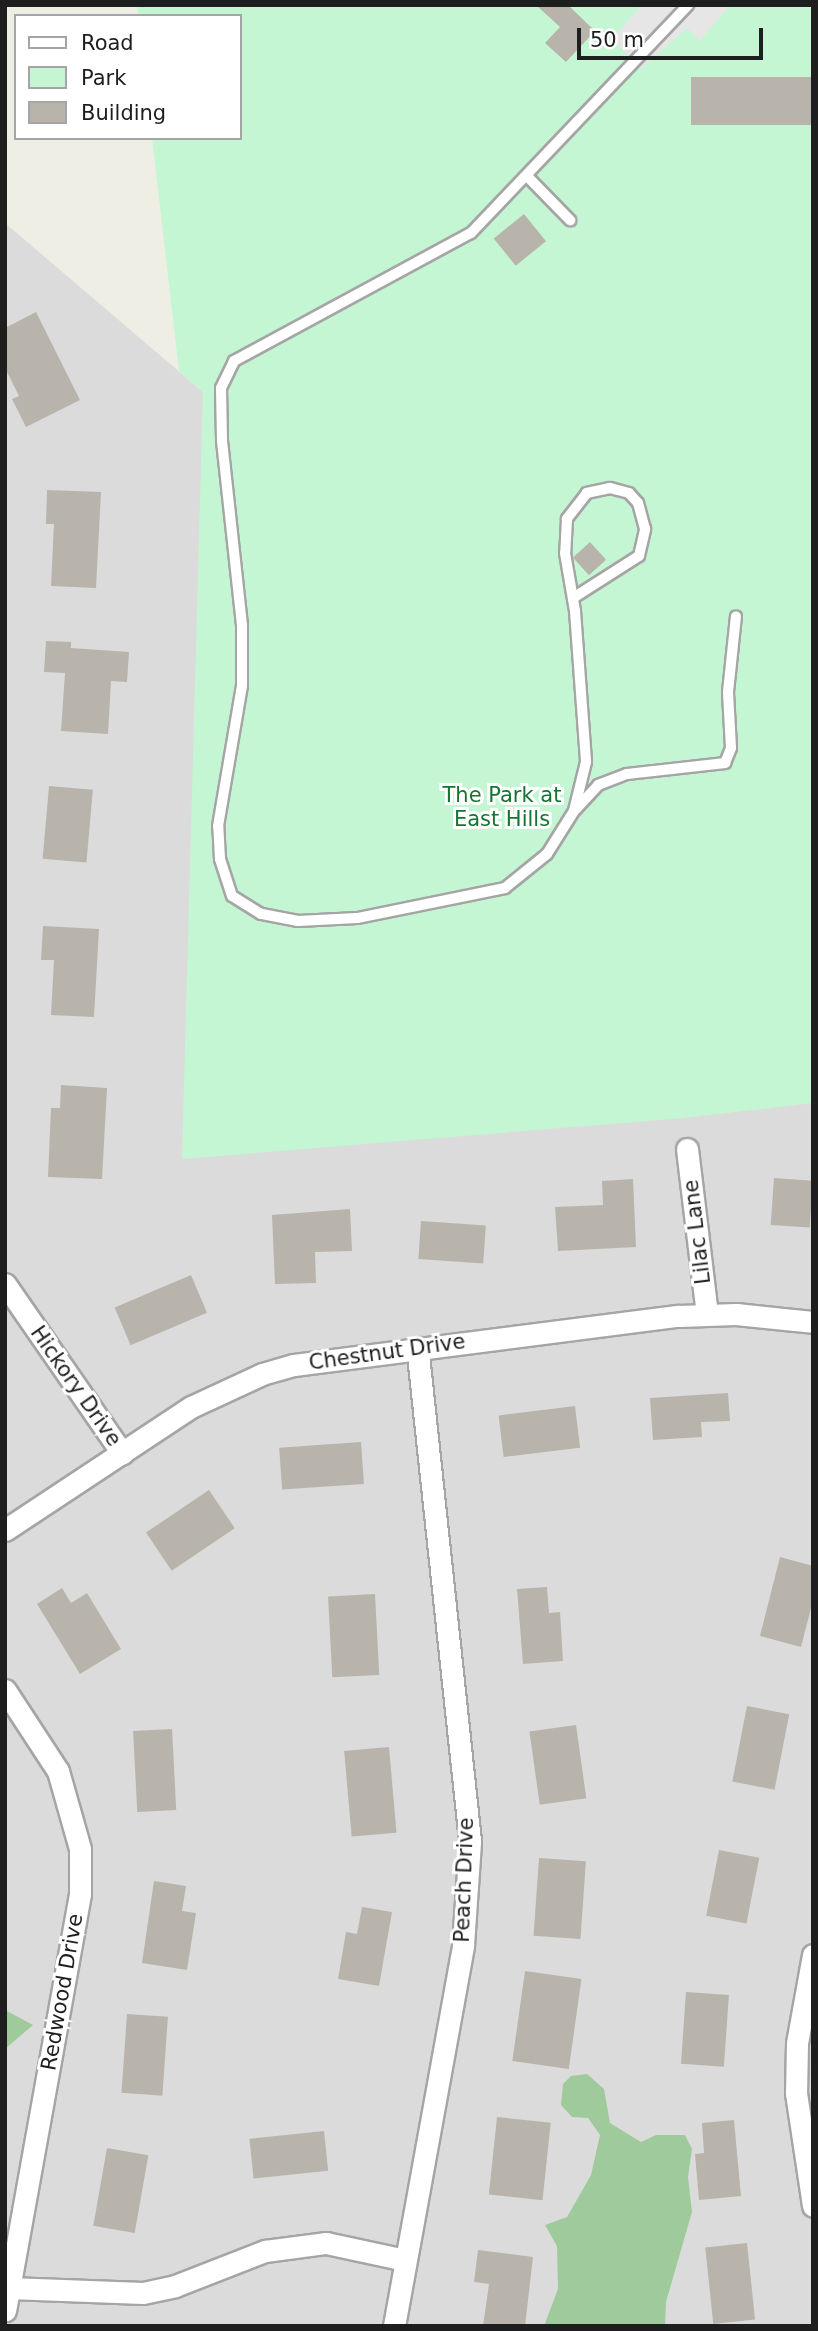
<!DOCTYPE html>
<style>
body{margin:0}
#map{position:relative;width:818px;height:2331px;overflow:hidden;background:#eeeee5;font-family:"DejaVu Sans",sans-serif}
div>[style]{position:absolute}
.residential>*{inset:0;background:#dcdbdb}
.forest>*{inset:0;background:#9fcb9c}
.park>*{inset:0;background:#c4f6d4}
.parking>*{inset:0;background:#e6e6e6}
.building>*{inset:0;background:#b8b4ab;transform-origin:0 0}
.roads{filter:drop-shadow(2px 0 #a5a5a5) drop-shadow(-2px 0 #a5a5a5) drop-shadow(0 2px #a5a5a5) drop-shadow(0 -2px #a5a5a5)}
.service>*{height:10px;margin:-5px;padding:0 5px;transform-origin:5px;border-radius:5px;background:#fff}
.minor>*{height:21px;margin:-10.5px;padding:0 10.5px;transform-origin:10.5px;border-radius:10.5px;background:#fff}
span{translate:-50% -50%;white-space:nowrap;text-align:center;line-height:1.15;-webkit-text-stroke:6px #fff;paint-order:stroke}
.park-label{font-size:21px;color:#127632}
.street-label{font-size:21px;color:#1e1e1e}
.frame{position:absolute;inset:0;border:7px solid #1e1e1e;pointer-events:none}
.legend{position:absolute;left:14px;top:14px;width:228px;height:126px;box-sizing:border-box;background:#fff;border:2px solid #a5a5a5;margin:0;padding:9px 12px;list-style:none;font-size:21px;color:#1e1e1e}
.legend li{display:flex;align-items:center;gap:14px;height:35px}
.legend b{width:35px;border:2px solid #a5a5a5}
.scale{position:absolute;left:577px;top:28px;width:186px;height:32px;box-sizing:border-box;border:4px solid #1e1e1e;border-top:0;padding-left:9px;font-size:21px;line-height:24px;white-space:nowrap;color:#1e1e1e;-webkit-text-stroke:5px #fff;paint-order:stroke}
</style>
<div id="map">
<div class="residential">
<div style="clip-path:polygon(5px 223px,203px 392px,813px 1103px,813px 2326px,5px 2326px)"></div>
</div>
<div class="forest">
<div style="clip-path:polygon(5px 2010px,33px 2025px,5px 2049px)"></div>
<div style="clip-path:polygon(587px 2074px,604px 2089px,610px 2123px,641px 2142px,656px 2135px,685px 2135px,692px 2149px,688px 2177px,692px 2212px,666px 2302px,665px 2326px,544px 2326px,558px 2289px,557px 2246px,545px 2225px,567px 2217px,591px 2175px,600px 2135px,588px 2118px,572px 2117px,561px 2105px,563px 2084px,571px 2076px)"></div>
</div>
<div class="park">
<div style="clip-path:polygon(137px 5px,813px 5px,813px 1103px,683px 1118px,182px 1159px,203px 392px,179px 371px,152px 138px,240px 138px,240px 16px,138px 16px)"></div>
</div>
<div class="parking">
<div style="clip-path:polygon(642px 5px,730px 5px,700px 41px,687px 28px,641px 69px,612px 39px)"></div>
</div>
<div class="building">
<div style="clip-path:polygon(536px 5px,568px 5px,595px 31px,566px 62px,545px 43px,560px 27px)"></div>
<div style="left:691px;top:77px;width:122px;height:48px"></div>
<div style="left:524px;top:214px;width:35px;height:39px;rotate:51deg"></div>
<div style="clip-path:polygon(36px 312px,80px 400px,26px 427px,12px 399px,19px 396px,5px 368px,5px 328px)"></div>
<div style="clip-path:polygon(47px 490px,101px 492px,96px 588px,51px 586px,54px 524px,46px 524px)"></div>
<div style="left:590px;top:542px;width:24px;height:23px;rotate:48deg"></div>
<div style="clip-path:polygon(46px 641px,71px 642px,71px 648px,129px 652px,127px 682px,111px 681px,108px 734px,61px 731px,65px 673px,44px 672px)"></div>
<div style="left:49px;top:786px;width:44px;height:73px;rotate:5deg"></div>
<div style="clip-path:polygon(43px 926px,99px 929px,94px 1017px,51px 1015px,54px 960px,41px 960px)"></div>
<div style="clip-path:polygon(61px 1085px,107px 1088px,102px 1179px,48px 1177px,51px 1108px,60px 1108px)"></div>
<div style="left:774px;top:1178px;width:39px;height:47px;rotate:4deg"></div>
<div style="clip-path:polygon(633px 1179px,636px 1247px,558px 1251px,555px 1207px,603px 1205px,602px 1181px)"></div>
<div style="clip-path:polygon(350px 1209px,352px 1251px,315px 1252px,316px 1283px,275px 1284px,272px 1215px)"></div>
<div style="left:421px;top:1221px;width:65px;height:38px;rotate:4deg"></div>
<div style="left:191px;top:1275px;width:41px;height:83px;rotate:67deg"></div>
<div style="clip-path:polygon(728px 1393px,730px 1421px,701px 1422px,702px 1437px,653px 1440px,650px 1398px)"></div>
<div style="left:575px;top:1406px;width:42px;height:77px;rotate:83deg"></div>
<div style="left:361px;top:1442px;width:42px;height:82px;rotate:86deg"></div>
<div style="left:209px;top:1490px;width:46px;height:76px;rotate:56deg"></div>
<div style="clip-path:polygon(780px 1557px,813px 1566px,813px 1600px,801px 1647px,760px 1636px)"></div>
<div style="clip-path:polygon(547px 1587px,549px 1613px,560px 1612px,563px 1661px,523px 1664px,517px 1589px)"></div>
<div style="clip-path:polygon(62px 1588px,71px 1603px,87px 1593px,121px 1649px,80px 1674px,37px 1604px)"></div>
<div style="left:375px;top:1594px;width:81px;height:47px;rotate:87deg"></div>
<div style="left:747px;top:1706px;width:43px;height:77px;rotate:11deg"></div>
<div style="left:576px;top:1725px;width:74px;height:47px;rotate:82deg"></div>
<div style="left:172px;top:1729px;width:81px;height:39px;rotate:87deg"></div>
<div style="left:389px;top:1747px;width:86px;height:45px;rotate:85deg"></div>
<div style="left:719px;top:1850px;width:41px;height:67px;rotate:11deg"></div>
<div style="left:539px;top:1858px;width:47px;height:78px;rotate:4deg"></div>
<div style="clip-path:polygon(154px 1881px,186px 1886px,182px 1911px,196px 1913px,187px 1970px,142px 1963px)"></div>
<div style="clip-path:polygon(362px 1907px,392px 1912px,379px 1986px,338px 1979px,346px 1932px,357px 1934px)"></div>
<div style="left:525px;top:1971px;width:57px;height:91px;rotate:8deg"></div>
<div style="left:686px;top:1992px;width:43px;height:72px;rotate:4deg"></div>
<div style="left:127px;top:2014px;width:41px;height:79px;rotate:4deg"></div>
<div style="left:497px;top:2117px;width:54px;height:78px;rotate:6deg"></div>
<div style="clip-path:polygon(734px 2120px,741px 2196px,699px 2200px,695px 2154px,704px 2153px,702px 2123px)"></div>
<div style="left:324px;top:2131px;width:40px;height:75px;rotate:84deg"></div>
<div style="left:107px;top:2148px;width:42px;height:79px;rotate:10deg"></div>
<div style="left:747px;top:2243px;width:77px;height:42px;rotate:84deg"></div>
<div style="clip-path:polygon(478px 2250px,533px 2257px,525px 2326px,483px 2326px,489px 2284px,474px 2282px)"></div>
</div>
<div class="roads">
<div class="service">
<div style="left:527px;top:176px;width:62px;rotate:45.7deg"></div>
<div style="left:573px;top:598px;width:78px;rotate:-32.5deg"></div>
<div style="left:639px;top:556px;width:28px;rotate:-77deg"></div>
<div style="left:645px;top:529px;width:27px;rotate:-105deg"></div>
<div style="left:638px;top:503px;width:13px;rotate:-132deg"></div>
<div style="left:629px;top:493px;width:20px;rotate:-165deg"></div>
<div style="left:610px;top:488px;width:24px;rotate:168deg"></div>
<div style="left:587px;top:493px;width:33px;rotate:128deg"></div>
<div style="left:567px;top:519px;width:34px;rotate:93deg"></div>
<div style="left:565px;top:553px;width:59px;rotate:80.2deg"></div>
<div style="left:575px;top:611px;width:151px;rotate:85.8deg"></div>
<div style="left:586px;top:762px;width:50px;rotate:103.8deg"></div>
<div style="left:574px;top:811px;width:51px;rotate:122.1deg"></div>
<div style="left:547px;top:854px;width:54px;rotate:141deg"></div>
<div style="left:505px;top:888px;width:151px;rotate:168.5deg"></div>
<div style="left:357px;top:918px;width:59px;rotate:177.1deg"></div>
<div style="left:298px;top:921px;width:38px;rotate:-169deg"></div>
<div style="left:261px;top:914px;width:34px;rotate:-148deg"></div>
<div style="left:232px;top:896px;width:39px;rotate:-108deg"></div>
<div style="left:220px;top:859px;width:33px;rotate:-93deg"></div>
<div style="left:218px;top:826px;width:143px;rotate:-80.3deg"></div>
<div style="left:242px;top:685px;width:60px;rotate:-90deg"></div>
<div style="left:242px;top:625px;width:186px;rotate:-96.2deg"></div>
<div style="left:222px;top:440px;width:52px;rotate:-91.1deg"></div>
<div style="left:221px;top:388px;width:30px;rotate:-64deg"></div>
<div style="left:234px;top:361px;width:269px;rotate:-28.4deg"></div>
<div style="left:471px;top:233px;width:315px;rotate:-46.4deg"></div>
<div style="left:576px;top:809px;width:33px;rotate:-47deg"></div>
<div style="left:598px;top:785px;width:31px;rotate:-21deg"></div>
<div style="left:627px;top:774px;width:99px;rotate:-6.4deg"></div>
<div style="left:725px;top:763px;width:16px;rotate:-68deg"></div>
<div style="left:731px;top:748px;width:56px;rotate:-93.1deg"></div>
<div style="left:728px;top:692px;width:76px;rotate:-84deg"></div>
</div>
<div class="minor">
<div style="left:687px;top:1149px;width:166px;rotate:83.1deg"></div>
<div style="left:5px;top:1284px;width:206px;rotate:55.3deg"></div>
<div style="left:5px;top:1530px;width:223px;rotate:-33.5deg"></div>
<div style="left:191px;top:1407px;width:78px;rotate:-24.9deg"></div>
<div style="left:262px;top:1374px;width:33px;rotate:-16deg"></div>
<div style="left:294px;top:1365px;width:388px;rotate:-7.3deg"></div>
<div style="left:679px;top:1316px;width:57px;rotate:-2deg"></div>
<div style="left:736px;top:1314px;width:77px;rotate:5.9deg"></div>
<div style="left:5px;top:1690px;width:97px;rotate:56.8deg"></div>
<div style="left:58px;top:1771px;width:81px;rotate:74.2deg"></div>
<div style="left:80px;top:1849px;width:45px;rotate:90deg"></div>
<div style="left:80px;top:1894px;width:423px;rotate:100.2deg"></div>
<div style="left:813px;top:1955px;width:89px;rotate:100.3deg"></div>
<div style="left:797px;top:2043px;width:50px;rotate:91.1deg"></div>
<div style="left:796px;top:2093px;width:114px;rotate:81.4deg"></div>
<div style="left:9px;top:2288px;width:134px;rotate:2.1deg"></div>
<div style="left:143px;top:2293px;width:33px;rotate:-12deg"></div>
<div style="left:175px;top:2286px;width:97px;rotate:-21.3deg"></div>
<div style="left:265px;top:2251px;width:62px;rotate:-7.5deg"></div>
<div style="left:326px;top:2243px;width:81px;rotate:12.1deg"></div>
<div style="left:394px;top:2326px;width:387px;rotate:-79.7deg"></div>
<div style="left:463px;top:1945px;width:104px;rotate:-86.1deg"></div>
<div style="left:470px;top:1841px;width:496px;rotate:-96.1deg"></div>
</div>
</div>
<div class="park-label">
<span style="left:502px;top:807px">The Park at<br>East Hills</span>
</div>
<div class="street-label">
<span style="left:697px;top:1232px;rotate:-97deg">Lilac Lane</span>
<span style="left:387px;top:1352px;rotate:-8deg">Chestnut Drive</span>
<span style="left:76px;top:1386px;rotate:55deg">Hickory Drive</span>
<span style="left:464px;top:1880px;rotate:-88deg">Peach Drive</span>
<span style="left:62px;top:1992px;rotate:-80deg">Redwood Drive</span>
</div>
<div class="frame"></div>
<ul class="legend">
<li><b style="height:9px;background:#fff"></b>Road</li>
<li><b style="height:19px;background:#c4f6d4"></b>Park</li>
<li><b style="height:19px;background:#b8b4ab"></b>Building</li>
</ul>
<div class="scale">50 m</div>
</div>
